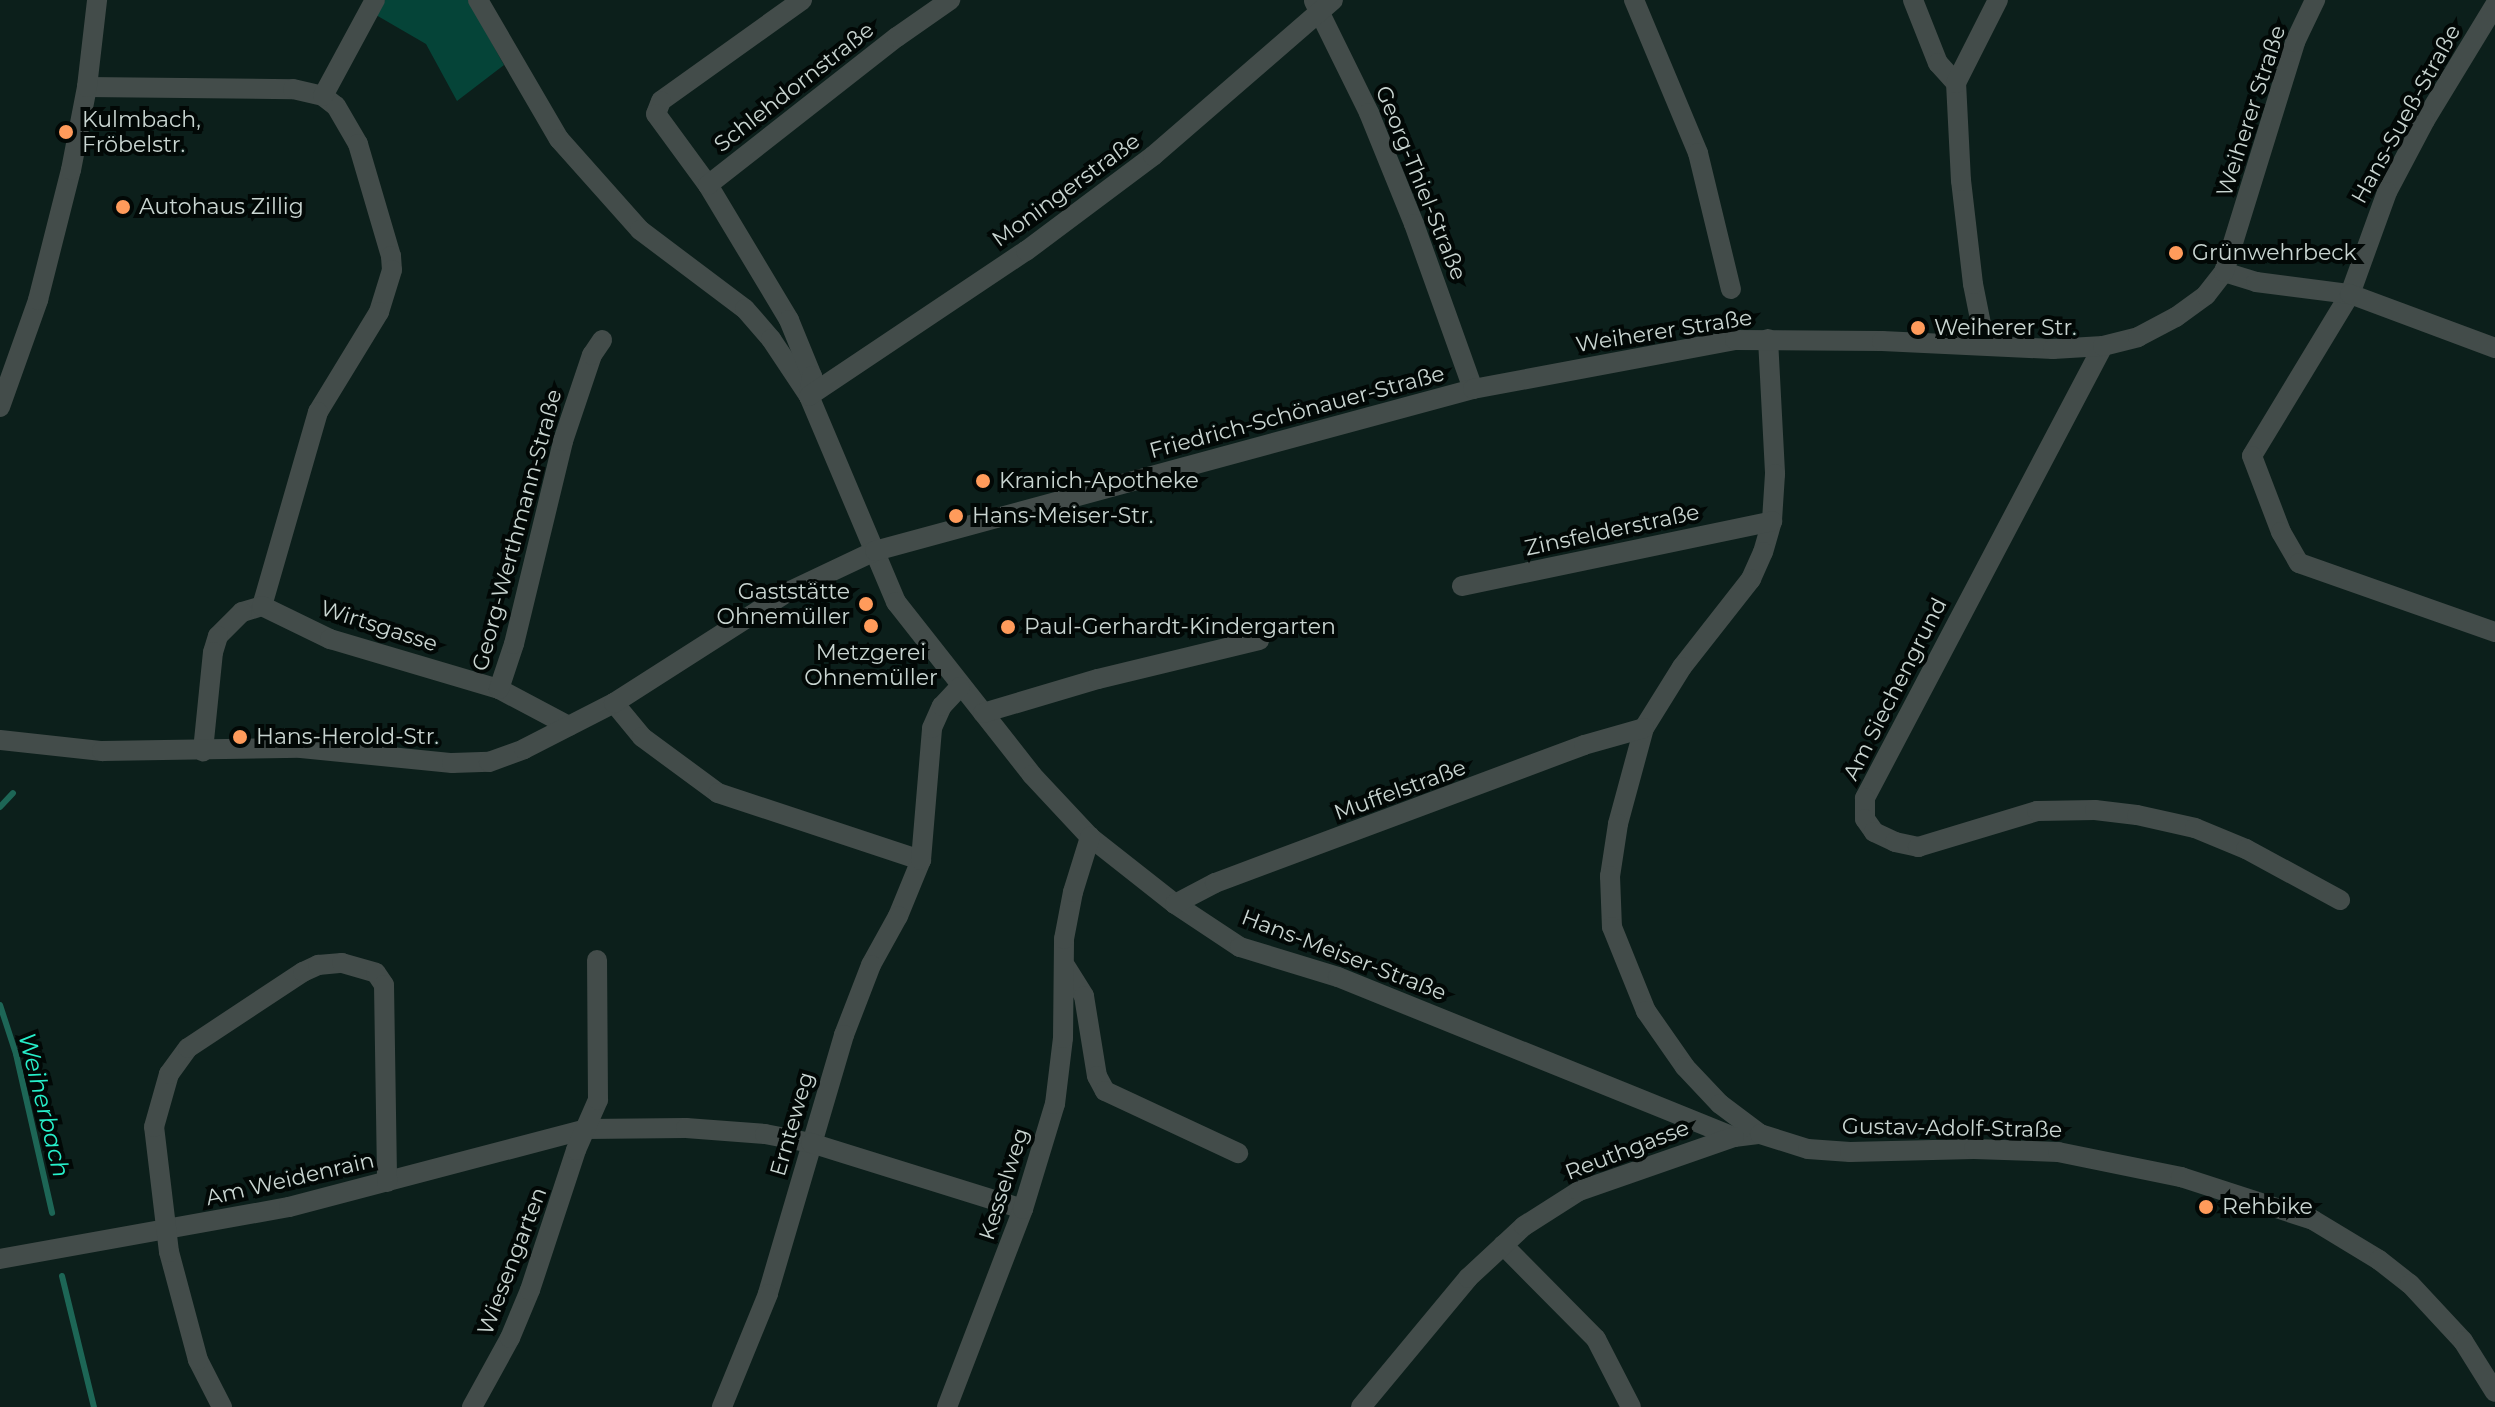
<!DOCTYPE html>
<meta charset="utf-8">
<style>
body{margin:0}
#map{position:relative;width:2495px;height:1407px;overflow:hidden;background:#0c1f1b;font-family:Montserrat,sans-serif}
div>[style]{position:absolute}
.green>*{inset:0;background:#054438}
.stream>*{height:6px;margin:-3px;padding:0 3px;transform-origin:3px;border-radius:3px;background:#1d6656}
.street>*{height:20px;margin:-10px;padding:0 10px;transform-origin:10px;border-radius:10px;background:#434c4a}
.dots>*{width:22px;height:22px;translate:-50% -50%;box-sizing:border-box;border:4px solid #020806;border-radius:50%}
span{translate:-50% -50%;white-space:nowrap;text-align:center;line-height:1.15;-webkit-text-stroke:8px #020806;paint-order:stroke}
.street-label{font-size:22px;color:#c9d5d1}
.poi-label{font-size:22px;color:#c9d5d1}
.left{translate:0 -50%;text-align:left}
.right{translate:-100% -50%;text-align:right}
.water-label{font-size:24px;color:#27efca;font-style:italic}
</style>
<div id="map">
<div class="green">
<div style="clip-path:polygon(385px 0,468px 0,504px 65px,457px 101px,426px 44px,376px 15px)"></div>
</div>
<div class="stream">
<div style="left:0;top:807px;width:19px;rotate:-47deg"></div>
<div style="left:0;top:1005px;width:52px;rotate:71.9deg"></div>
<div style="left:16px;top:1054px;width:163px;rotate:77.2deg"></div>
<div style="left:62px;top:1276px;width:135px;rotate:76.3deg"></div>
</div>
<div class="street">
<div style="left:478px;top:0;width:161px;rotate:59.8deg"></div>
<div style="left:559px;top:139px;width:122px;rotate:48.3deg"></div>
<div style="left:640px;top:230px;width:131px;rotate:37deg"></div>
<div style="left:745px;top:309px;width:40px;rotate:49deg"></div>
<div style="left:771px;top:339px;width:69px;rotate:56.3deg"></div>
<div style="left:809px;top:396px;width:224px;rotate:67.1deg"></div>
<div style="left:896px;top:602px;width:220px;rotate:51.8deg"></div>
<div style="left:1032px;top:775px;width:85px;rotate:46.9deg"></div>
<div style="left:1090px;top:837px;width:108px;rotate:38.2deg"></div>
<div style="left:1175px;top:904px;width:78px;rotate:33.5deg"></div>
<div style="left:1240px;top:947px;width:102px;rotate:17deg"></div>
<div style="left:1338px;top:977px;width:427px;rotate:22deg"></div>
<div style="left:1734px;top:1137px;width:26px;rotate:-7deg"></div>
<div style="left:802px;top:0;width:173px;rotate:144.4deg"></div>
<div style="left:661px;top:101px;width:14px;rotate:111deg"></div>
<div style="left:656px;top:114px;width:88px;rotate:53.8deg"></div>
<div style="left:708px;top:185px;width:157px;rotate:59deg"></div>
<div style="left:789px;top:320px;width:61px;rotate:67.7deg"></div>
<div style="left:812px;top:376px;width:20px;rotate:99deg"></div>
<div style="left:1634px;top:0;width:166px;rotate:67.3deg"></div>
<div style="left:1698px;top:153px;width:140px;rotate:76.4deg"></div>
<div style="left:1913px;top:0;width:68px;rotate:68.4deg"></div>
<div style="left:1938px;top:63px;width:27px;rotate:48deg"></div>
<div style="left:1314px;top:1px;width:125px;rotate:63.8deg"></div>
<div style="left:1369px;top:113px;width:120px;rotate:67.9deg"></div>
<div style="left:1414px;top:224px;width:175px;rotate:70.3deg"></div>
<div style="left:2495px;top:5px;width:135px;rotate:121.3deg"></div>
<div style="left:2425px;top:120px;width:81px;rotate:117.8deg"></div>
<div style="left:2387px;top:192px;width:109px;rotate:109.9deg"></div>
<div style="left:2350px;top:294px;width:189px;rotate:121.2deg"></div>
<div style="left:2252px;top:456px;width:81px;rotate:69.1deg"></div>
<div style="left:2281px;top:532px;width:36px;rotate:60deg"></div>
<div style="left:2299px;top:563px;width:208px;rotate:19.4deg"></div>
<div style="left:87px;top:87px;width:206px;rotate:0.6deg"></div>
<div style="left:293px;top:89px;width:31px;rotate:13deg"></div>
<div style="left:323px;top:96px;width:16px;rotate:38deg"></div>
<div style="left:336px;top:106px;width:44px;rotate:59.9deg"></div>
<div style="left:358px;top:144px;width:117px;rotate:73.6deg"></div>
<div style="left:391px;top:256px;width:14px;rotate:86deg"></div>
<div style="left:392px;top:270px;width:44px;rotate:107.2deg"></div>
<div style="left:379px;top:312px;width:117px;rotate:121.4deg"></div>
<div style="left:318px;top:412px;width:202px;rotate:106.1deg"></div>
<div style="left:262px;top:606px;width:21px;rotate:163deg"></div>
<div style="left:242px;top:612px;width:34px;rotate:135deg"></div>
<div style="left:218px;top:636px;width:17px;rotate:107deg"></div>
<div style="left:213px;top:652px;width:100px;rotate:95.8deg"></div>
<div style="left:323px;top:96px;width:109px;rotate:-61.6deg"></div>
<div style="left:708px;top:185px;width:240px;rotate:-38.1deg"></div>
<div style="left:897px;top:37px;width:65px;rotate:-34.9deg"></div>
<div style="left:2224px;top:272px;width:34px;rotate:17deg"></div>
<div style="left:2256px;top:282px;width:95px;rotate:7.3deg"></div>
<div style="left:2350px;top:294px;width:155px;rotate:20.4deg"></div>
<div style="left:1768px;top:339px;width:135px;rotate:87deg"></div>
<div style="left:1775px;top:474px;width:47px;rotate:93.7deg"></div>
<div style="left:1772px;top:521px;width:32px;rotate:106deg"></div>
<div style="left:1763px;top:552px;width:30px;rotate:114deg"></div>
<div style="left:1751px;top:579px;width:112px;rotate:128.1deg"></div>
<div style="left:1682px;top:667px;width:72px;rotate:121.9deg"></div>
<div style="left:1644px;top:728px;width:99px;rotate:105.2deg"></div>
<div style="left:1618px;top:824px;width:53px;rotate:98.7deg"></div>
<div style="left:1610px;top:876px;width:51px;rotate:87.8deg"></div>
<div style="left:1612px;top:927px;width:91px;rotate:68deg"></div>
<div style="left:1646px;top:1011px;width:68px;rotate:55.1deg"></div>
<div style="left:1685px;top:1067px;width:51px;rotate:46.6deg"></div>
<div style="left:1720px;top:1104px;width:50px;rotate:36.9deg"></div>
<div style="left:1760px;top:1134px;width:50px;rotate:17.4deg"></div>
<div style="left:1808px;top:1149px;width:42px;rotate:4.1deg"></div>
<div style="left:1850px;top:1152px;width:124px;rotate:-1.4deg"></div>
<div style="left:1974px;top:1149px;width:84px;rotate:2deg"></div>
<div style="left:2058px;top:1152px;width:126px;rotate:11.5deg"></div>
<div style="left:2181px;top:1177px;width:139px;rotate:18deg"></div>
<div style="left:2313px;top:1220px;width:77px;rotate:31.2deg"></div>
<div style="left:2379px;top:1260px;width:39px;rotate:38deg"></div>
<div style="left:2410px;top:1284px;width:78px;rotate:47.1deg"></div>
<div style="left:2463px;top:1341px;width:60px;rotate:57.9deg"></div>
<div style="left:1985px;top:344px;width:61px;rotate:-101.3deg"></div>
<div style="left:1973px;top:284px;width:104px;rotate:-96.6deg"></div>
<div style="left:1961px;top:181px;width:98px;rotate:-92.9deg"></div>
<div style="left:1956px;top:83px;width:93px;rotate:-63.2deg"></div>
<div style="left:2103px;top:346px;width:511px;rotate:117.77deg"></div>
<div style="left:1865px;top:798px;width:21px;rotate:90deg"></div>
<div style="left:1865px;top:819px;width:16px;rotate:55deg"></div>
<div style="left:1874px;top:832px;width:23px;rotate:25deg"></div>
<div style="left:1895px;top:842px;width:24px;rotate:12deg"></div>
<div style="left:1918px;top:847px;width:124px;rotate:-16.8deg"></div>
<div style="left:2037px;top:811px;width:58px;rotate:-1deg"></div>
<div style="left:2095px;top:810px;width:42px;rotate:6.8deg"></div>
<div style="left:2137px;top:815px;width:59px;rotate:12.6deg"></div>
<div style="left:2195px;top:828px;width:55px;rotate:22.4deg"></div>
<div style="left:2246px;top:849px;width:107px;rotate:28.5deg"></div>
<div style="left:809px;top:396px;width:261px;rotate:-33.8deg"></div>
<div style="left:1026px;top:251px;width:159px;rotate:-36.8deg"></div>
<div style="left:1153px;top:156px;width:238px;rotate:-40.9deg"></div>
<div style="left:0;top:407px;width:114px;rotate:-70.4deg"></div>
<div style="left:38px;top:300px;width:134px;rotate:-75.8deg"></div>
<div style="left:71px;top:170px;width:85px;rotate:-79.1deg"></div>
<div style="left:87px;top:87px;width:88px;rotate:-83.4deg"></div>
<div style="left:1462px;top:586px;width:317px;rotate:-11.8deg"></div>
<div style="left:262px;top:606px;width:76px;rotate:25.9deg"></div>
<div style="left:330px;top:639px;width:176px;rotate:16.5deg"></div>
<div style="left:499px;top:689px;width:79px;rotate:27.9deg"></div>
<div style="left:499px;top:689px;width:47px;rotate:-71.6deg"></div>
<div style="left:514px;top:644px;width:209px;rotate:-76.4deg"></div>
<div style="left:563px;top:441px;width:91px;rotate:-71.4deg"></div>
<div style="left:592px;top:355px;width:18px;rotate:-56deg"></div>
<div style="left:614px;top:703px;width:44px;rotate:50.5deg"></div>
<div style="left:642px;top:737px;width:94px;rotate:36.4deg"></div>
<div style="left:718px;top:793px;width:214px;rotate:18.3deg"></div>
<div style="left:921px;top:860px;width:61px;rotate:112.3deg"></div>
<div style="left:898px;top:916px;width:56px;rotate:118.9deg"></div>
<div style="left:871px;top:965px;width:75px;rotate:111.1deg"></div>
<div style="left:844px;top:1035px;width:270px;rotate:106.4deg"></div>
<div style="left:768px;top:1294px;width:122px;rotate:112.2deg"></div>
<div style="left:983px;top:713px;width:120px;rotate:-16.5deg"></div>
<div style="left:1098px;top:679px;width:166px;rotate:-13.6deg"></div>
<div style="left:0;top:740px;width:103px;rotate:6.2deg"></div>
<div style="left:102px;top:751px;width:199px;rotate:-0.9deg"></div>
<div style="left:301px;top:748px;width:152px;rotate:5.7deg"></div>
<div style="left:452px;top:763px;width:37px;rotate:-2deg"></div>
<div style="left:489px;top:762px;width:37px;rotate:-20deg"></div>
<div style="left:524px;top:749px;width:101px;rotate:-27.1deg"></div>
<div style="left:614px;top:703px;width:204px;rotate:-32.6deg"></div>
<div style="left:786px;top:593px;width:98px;rotate:-25.3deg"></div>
<div style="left:875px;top:551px;width:620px;rotate:-15.16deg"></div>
<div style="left:1473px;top:389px;width:267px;rotate:-10.6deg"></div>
<div style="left:1735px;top:340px;width:147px;rotate:0.4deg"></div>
<div style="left:1882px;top:341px;width:171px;rotate:2.7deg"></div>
<div style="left:2053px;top:349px;width:50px;rotate:-3.4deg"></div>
<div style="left:2103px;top:346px;width:36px;rotate:-14deg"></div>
<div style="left:2138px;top:337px;width:43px;rotate:-27.8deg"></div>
<div style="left:2176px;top:317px;width:37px;rotate:-36deg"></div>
<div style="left:2206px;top:295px;width:29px;rotate:-52deg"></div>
<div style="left:2224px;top:272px;width:241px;rotate:-72.8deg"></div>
<div style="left:2295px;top:42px;width:47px;rotate:-64.5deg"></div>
<div style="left:921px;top:860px;width:132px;rotate:-85.2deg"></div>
<div style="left:932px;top:728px;width:24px;rotate:-66deg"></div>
<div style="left:942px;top:706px;width:26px;rotate:-47deg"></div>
<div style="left:1175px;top:904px;width:45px;rotate:-27.7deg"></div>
<div style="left:1215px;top:883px;width:394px;rotate:-20.5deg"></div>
<div style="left:1584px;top:745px;width:62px;rotate:-15.8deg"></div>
<div style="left:1066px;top:967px;width:34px;rotate:58deg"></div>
<div style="left:1084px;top:996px;width:81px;rotate:80.8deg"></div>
<div style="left:1097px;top:1076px;width:17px;rotate:62deg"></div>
<div style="left:1105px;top:1091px;width:147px;rotate:25deg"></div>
<div style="left:1503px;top:1245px;width:132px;rotate:45.3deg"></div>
<div style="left:1596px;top:1339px;width:76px;rotate:62.8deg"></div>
<div style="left:0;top:1259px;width:294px;rotate:-10.2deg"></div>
<div style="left:289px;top:1207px;width:307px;rotate:-14.7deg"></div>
<div style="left:586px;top:1129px;width:100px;rotate:-0.6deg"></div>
<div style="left:686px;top:1128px;width:79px;rotate:4.3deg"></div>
<div style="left:765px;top:1134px;width:47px;rotate:11.1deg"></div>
<div style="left:811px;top:1143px;width:222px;rotate:17.3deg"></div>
<div style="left:222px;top:1407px;width:53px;rotate:-117.1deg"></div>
<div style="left:198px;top:1360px;width:112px;rotate:-105deg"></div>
<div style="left:169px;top:1252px;width:126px;rotate:-96.8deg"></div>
<div style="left:154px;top:1127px;width:55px;rotate:-74.2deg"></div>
<div style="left:169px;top:1074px;width:32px;rotate:-54deg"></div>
<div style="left:188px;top:1048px;width:138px;rotate:-33.5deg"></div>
<div style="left:303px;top:972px;width:17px;rotate:-25deg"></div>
<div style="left:318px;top:965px;width:24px;rotate:-5deg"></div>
<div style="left:342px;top:963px;width:35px;rotate:16deg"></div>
<div style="left:376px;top:973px;width:14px;rotate:56deg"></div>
<div style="left:384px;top:985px;width:197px;rotate:89.1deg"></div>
<div style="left:472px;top:1407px;width:79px;rotate:-61.2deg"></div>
<div style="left:510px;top:1338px;width:52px;rotate:-67.4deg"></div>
<div style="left:530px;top:1290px;width:147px;rotate:-71.8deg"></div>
<div style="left:576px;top:1150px;width:55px;rotate:-66.3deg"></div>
<div style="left:598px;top:1100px;width:140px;rotate:-90.4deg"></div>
<div style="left:947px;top:1407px;width:212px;rotate:-69deg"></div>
<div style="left:1023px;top:1209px;width:110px;rotate:-73.1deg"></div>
<div style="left:1055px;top:1104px;width:66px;rotate:-83.1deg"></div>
<div style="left:1063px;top:1038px;width:99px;rotate:-89.4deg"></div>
<div style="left:1064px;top:939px;width:48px;rotate:-79.2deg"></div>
<div style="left:1073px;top:892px;width:58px;rotate:-72.8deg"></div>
<div style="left:1361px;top:1407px;width:168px;rotate:-50.3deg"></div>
<div style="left:1468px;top:1278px;width:76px;rotate:-42.9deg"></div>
<div style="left:1524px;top:1226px;width:65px;rotate:-32.5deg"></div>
<div style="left:1579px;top:1191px;width:164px;rotate:-19.2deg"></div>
</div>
<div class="dots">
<div style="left:66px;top:132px;background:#ff9b5b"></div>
<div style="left:123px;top:207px;background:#ff9b5b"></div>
<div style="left:2176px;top:253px;background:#ff9b5b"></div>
<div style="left:1918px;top:328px;background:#ff9b5b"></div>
<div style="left:983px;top:481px;background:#ff9b5b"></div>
<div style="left:956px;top:516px;background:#ff9b5b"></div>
<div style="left:866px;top:604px;background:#ff9b5b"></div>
<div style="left:871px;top:626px;background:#ff9b5b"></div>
<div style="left:1008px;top:627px;background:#ff9b5b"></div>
<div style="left:240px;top:737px;background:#ff9b5b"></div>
<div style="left:2206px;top:1207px;background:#ff9b5b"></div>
</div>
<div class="street-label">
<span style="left:794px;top:87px;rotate:-38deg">Schlehdornstraße</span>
<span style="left:2251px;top:111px;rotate:-72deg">Weiherer Straße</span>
<span style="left:2406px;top:114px;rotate:-61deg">Hans-Sueß-Straße</span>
<span style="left:1421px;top:183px;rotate:68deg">Georg-Thiel-Straße</span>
<span style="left:1066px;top:190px;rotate:-36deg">Moningerstraße</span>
<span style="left:1664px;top:331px;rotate:-9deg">Weiherer Straße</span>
<span style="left:1297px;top:412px;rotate:-15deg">Friedrich-Schönauer-Straße</span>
<span style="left:517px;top:530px;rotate:-75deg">Georg-Werthmann-Straße</span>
<span style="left:1612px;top:530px;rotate:-12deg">Zinsfelderstraße</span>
<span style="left:379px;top:626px;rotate:18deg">Wirtsgasse</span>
<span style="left:1895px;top:689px;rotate:-63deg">Am Siechengrund</span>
<span style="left:1400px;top:790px;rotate:-20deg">Muffelstraße</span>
<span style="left:1344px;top:955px;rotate:21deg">Hans-Meiser-Straße</span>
<span style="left:792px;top:1124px;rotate:-74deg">Ernteweg</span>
<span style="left:1952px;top:1128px;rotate:1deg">Gustav-Adolf-Straße</span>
<span style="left:1627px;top:1150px;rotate:-21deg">Reuthgasse</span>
<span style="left:290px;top:1179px;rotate:-13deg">Am Weidenrain</span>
<span style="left:1004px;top:1184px;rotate:-72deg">Kesselweg</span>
<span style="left:512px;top:1261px;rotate:-69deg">Wiesengarten</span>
</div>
<div class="poi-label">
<span class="left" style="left:82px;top:132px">Kulmbach,<br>Fröbelstr.</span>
<span class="left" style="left:139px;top:207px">Autohaus Zillig</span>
<span class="left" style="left:2192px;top:253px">Grünwehrbeck</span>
<span class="left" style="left:1934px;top:328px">Weiherer Str.</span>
<span class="left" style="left:999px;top:481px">Kranich-Apotheke</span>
<span class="left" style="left:972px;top:516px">Hans-Meiser-Str.</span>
<span class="right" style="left:850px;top:604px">Gaststätte<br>Ohnemüller</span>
<span class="left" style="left:1024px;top:627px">Paul-Gerhardt-Kindergarten</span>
<span style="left:871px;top:665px">Metzgerei<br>Ohnemüller</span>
<span class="left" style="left:256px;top:737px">Hans-Herold-Str.</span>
<span class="left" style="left:2222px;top:1207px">Rehbike</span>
</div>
<div class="water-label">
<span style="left:44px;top:1105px;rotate:76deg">Weiherbach</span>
</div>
</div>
